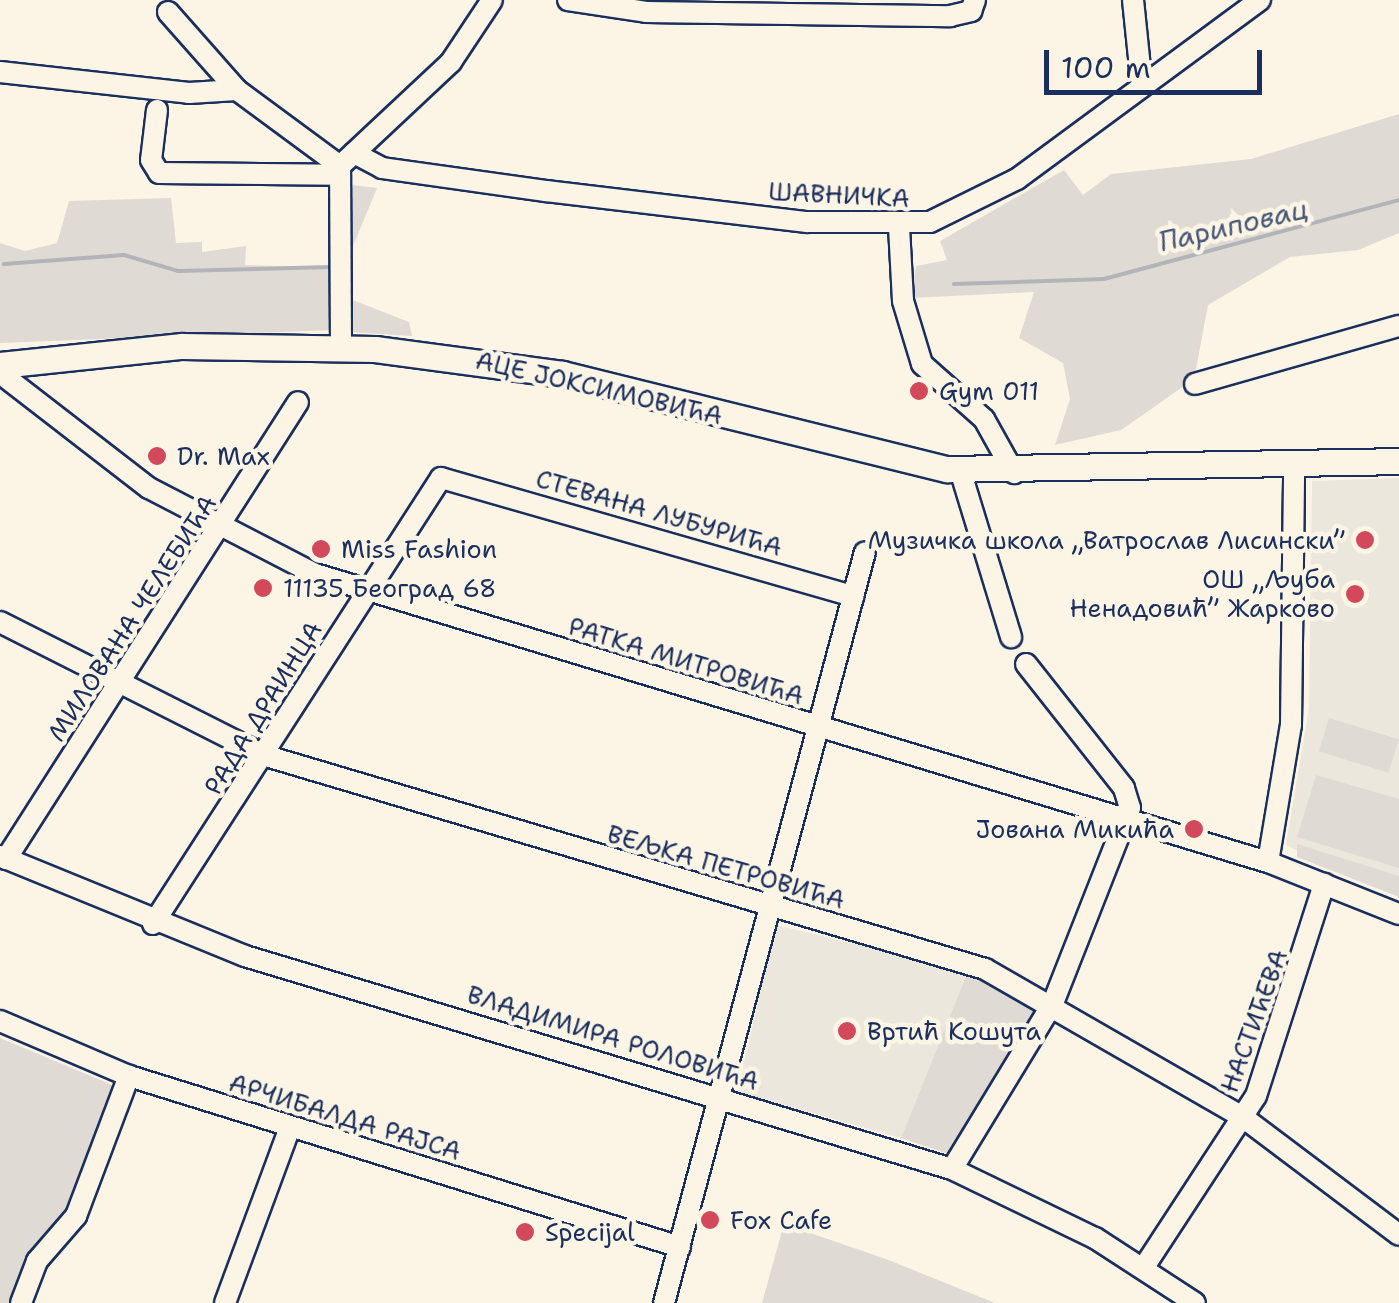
<!DOCTYPE html>
<meta charset="utf-8">
<style>
body{margin:0}
#map{position:relative;width:1399px;height:1303px;overflow:hidden;background:#fcf5e5;font-family:"Shantell Sans",sans-serif}
div>[style]{position:absolute}
.built>*{inset:0;background:#ece7dc}
.green>*{inset:0;background:#dfdbd4;transform-origin:0 0}
.stream>*{height:4px;margin:-2px;padding:0 2px;transform-origin:2px;border-radius:2px;background:#b2b4b8}
.roads{filter:drop-shadow(2px 0 #1b2f5e) drop-shadow(-2px 0 #1b2f5e) drop-shadow(0 2px #1b2f5e) drop-shadow(0 -2px #1b2f5e)}
.minor>*{height:20px;margin:-10px;padding:0 10px;transform-origin:10px;border-radius:10px;background:#fcf5e5}
.major>*{height:25px;margin:-12.5px;padding:0 12.5px;transform-origin:12.5px;border-radius:12.5px;background:#fcf5e5}
.dots>*{width:28px;height:28px;translate:-50% -50%;box-sizing:border-box;border:5px solid #fcf5e5;border-radius:50%}
span{translate:-50% -50%;white-space:nowrap;text-align:center;line-height:1.15;-webkit-text-stroke:9px #fcf5e5;paint-order:stroke}
.street-label{font-size:25px;color:#1b2f5e}
.poi-label{font-size:25px;color:#1b2f5e}
.left{translate:0 -50%;text-align:left}
.right{translate:-100% -50%;text-align:right}
.water-label{font-size:28px;color:#485779;font-style:italic}
.scale{position:absolute;left:1044px;top:50px;width:218px;height:45px;box-sizing:border-box;border:5px solid #1b2f5e;border-top:0;padding-left:12px;font-size:30px;line-height:35px;white-space:nowrap;color:#1b2f5e;-webkit-text-stroke:8px #fcf5e5;paint-order:stroke}
</style>
<div id="map">
<div class="built">
<div style="clip-path:polygon(1399px 478px,1399px 897px,1286px 845px,1309px 708px,1312px 481px)"></div>
<div style="clip-path:polygon(776px 925px,968px 971px,901px 1138px,737px 1092px)"></div>
</div>
<div class="green">
<div style="clip-path:polygon(1399px 114px,1399px 233px,1358px 250px,1290px 257px,1208px 305px,1194px 379px,1121px 430px,1055px 445px,1070px 399px,1063px 363px,1019px 338px,1034px 292px,911px 298px,916px 266px,947px 260px,940px 241px,1064px 170px,1083px 195px,1111px 174px,1251px 159px)"></div>
<div style="clip-path:polygon(353px 185px,377px 188px,349px 256px)"></div>
<div style="clip-path:polygon(171px 198px,176px 243px,202px 242px,202px 252px,246px 246px,245px 265px,334px 268px,332px 330px,0 343px,0 243px,25px 251px,57px 243px,69px 201px)"></div>
<div style="clip-path:polygon(350px 299px,409px 322px,412px 336px,350px 332px)"></div>
<div style="left:1329px;top:718px;width:73px;height:35px;rotate:17deg"></div>
<div style="clip-path:polygon(1316px 775px,1399px 799px,1399px 868px,1297px 837px)"></div>
<div style="clip-path:polygon(1297px 844px,1399px 876px,1399px 897px,1297px 857px)"></div>
<div style="clip-path:polygon(968px 971px,1038px 1009px,952px 1155px,901px 1138px)"></div>
<div style="clip-path:polygon(0 1038px,115px 1086px,68px 1217px,24px 1263px,10px 1303px,0 1303px)"></div>
<div style="clip-path:polygon(784px 1224px,886px 1259px,995px 1303px,762px 1303px)"></div>
</div>
<div class="stream">
<div style="left:4px;top:264px;width:120px;rotate:-4.3deg"></div>
<div style="left:124px;top:255px;width:56px;rotate:16.5deg"></div>
<div style="left:178px;top:271px;width:153px;rotate:-1.5deg"></div>
<div style="left:954px;top:284px;width:150px;rotate:-1.9deg"></div>
<div style="left:1104px;top:279px;width:305px;rotate:-15deg"></div>
</div>
<div class="roads">
<div class="minor">
<div style="left:568px;top:0;width:79px;rotate:8.7deg"></div>
<div style="left:646px;top:12px;width:304px;rotate:0.8deg"></div>
<div style="left:950px;top:16px;width:22px;rotate:-13deg"></div>
<div style="left:971px;top:11px;width:12px;rotate:-70deg"></div>
<div style="left:1133px;top:0;width:87px;rotate:84.1deg"></div>
<div style="left:168px;top:12px;width:104px;rotate:48.5deg"></div>
<div style="left:237px;top:90px;width:128px;rotate:36.4deg"></div>
<div style="left:0;top:72px;width:190px;rotate:6.3deg"></div>
<div style="left:189px;top:93px;width:48px;rotate:-3.6deg"></div>
<div style="left:157px;top:110px;width:50px;rotate:96.8deg"></div>
<div style="left:151px;top:160px;width:15px;rotate:58deg"></div>
<div style="left:159px;top:173px;width:179px;rotate:0.6deg"></div>
<div style="left:354px;top:153px;width:32px;rotate:28deg"></div>
<div style="left:382px;top:168px;width:166px;rotate:8deg"></div>
<div style="left:546px;top:191px;width:263px;rotate:6.8deg"></div>
<div style="left:807px;top:222px;width:123px"></div>
<div style="left:930px;top:222px;width:97px;rotate:-26.3deg"></div>
<div style="left:1017px;top:179px;width:302px;rotate:-36.4deg"></div>
<div style="left:899px;top:227px;width:74px;rotate:86.9deg"></div>
<div style="left:903px;top:301px;width:66px;rotate:73.2deg"></div>
<div style="left:922px;top:364px;width:83px;rotate:41.6deg"></div>
<div style="left:984px;top:419px;width:62px;rotate:60.9deg"></div>
<div style="left:341px;top:347px;width:181px;rotate:-90.3deg"></div>
<div style="left:340px;top:166px;width:152px;rotate:-43.1deg"></div>
<div style="left:451px;top:62px;width:74px;rotate:-56.5deg"></div>
<div style="left:0;top:373px;width:188px;rotate:37.7deg"></div>
<div style="left:149px;top:488px;width:187px;rotate:27.4deg"></div>
<div style="left:315px;top:574px;width:996px;rotate:16.82deg"></div>
<div style="left:1268px;top:862px;width:141px;rotate:21.7deg"></div>
<div style="left:1195px;top:384px;width:212px;rotate:-15.9deg"></div>
<div style="left:960px;top:470px;width:175px;rotate:73deg"></div>
<div style="left:0;top:622px;width:295px;rotate:26.8deg"></div>
<div style="left:263px;top:755px;width:753px;rotate:16.51deg"></div>
<div style="left:985px;top:969px;width:299px;rotate:29.9deg"></div>
<div style="left:1244px;top:1118px;width:194px;rotate:37deg"></div>
<div style="left:0;top:856px;width:265px;rotate:22.2deg"></div>
<div style="left:245px;top:956px;width:738px;rotate:16.77deg"></div>
<div style="left:952px;top:1169px;width:159px;rotate:25.8deg"></div>
<div style="left:1095px;top:1238px;width:119px;rotate:33deg"></div>
<div style="left:6px;top:859px;width:542px;rotate:-57.42deg"></div>
<div style="left:1268px;top:862px;width:139px;rotate:-80.5deg"></div>
<div style="left:1291px;top:725px;width:259px;rotate:-89.3deg"></div>
<div style="left:153px;top:924px;width:531px;rotate:-57.15deg"></div>
<div style="left:441px;top:478px;width:429px;rotate:16deg"></div>
<div style="left:0;top:1021px;width:140px;rotate:23.1deg"></div>
<div style="left:129px;top:1076px;width:577px;rotate:17.24deg"></div>
<div style="left:952px;top:1169px;width:194px;rotate:-58.7deg"></div>
<div style="left:1053px;top:1003px;width:210px;rotate:-68.5deg"></div>
<div style="left:1130px;top:808px;width:21px;rotate:-107deg"></div>
<div style="left:1124px;top:788px;width:158px;rotate:-128.3deg"></div>
<div style="left:1144px;top:1267px;width:204px;rotate:-56.8deg"></div>
<div style="left:1256px;top:1096px;width:223px;rotate:-72.2deg"></div>
<div style="left:21px;top:1303px;width:45px;rotate:-69.1deg"></div>
<div style="left:37px;top:1261px;width:60px;rotate:-49.1deg"></div>
<div style="left:76px;top:1216px;width:150px;rotate:-69.3deg"></div>
<div style="left:225px;top:1303px;width:188px;rotate:-69.7deg"></div>
<div style="left:664px;top:1303px;width:777px;rotate:-75.02deg"></div>
</div>
<div class="major">
<div style="left:0;top:365px;width:183px;rotate:-6deg"></div>
<div style="left:182px;top:346px;width:193px;rotate:0.9deg"></div>
<div style="left:375px;top:349px;width:189px;rotate:7.6deg"></div>
<div style="left:562px;top:374px;width:397px;rotate:13.9deg"></div>
<div style="left:947px;top:469px;width:452px;rotate:-1deg"></div>
</div>
</div>
<div class="dots">
<div style="left:919px;top:391px;background:#d1495b"></div>
<div style="left:157px;top:456px;background:#d1495b"></div>
<div style="left:1365px;top:540px;background:#d1495b"></div>
<div style="left:321px;top:549px;background:#d1495b"></div>
<div style="left:263px;top:588px;background:#d1495b"></div>
<div style="left:1355px;top:594px;background:#d1495b"></div>
<div style="left:1194px;top:829px;background:#d1495b"></div>
<div style="left:847px;top:1031px;background:#d1495b"></div>
<div style="left:710px;top:1220px;background:#d1495b"></div>
<div style="left:525px;top:1232px;background:#d1495b"></div>
</div>
<div class="street-label">
<span style="left:839px;top:195px;rotate:3deg">ШАВНИЧКА</span>
<span style="left:599px;top:388px;rotate:13deg">АЦЕ ЈОКСИМОВИЋА</span>
<span style="left:659px;top:513px;rotate:16deg">СТЕВАНА ЛУБУРИЋА</span>
<span style="left:132px;top:618px;rotate:-57deg">МИЛОВАНА ЧЕЛЕБИЋА</span>
<span style="left:686px;top:661px;rotate:17deg">РАТКА МИТРОВИЋА</span>
<span style="left:263px;top:708px;rotate:-58deg">РАДА ДРАИНЦА</span>
<span style="left:726px;top:867px;rotate:16deg">ВЕЉКА ПЕТРОВИЋА</span>
<span style="left:1254px;top:1021px;rotate:-70deg">НАСТИЋЕВА</span>
<span style="left:613px;top:1038px;rotate:17deg">ВЛАДИМИРА РОЛОВИЋА</span>
<span style="left:345px;top:1117px;rotate:17deg">АРЧИБАЛДА РАЈСА</span>
</div>
<div class="poi-label">
<span class="left" style="left:939px;top:391px">Gym 011</span>
<span class="left" style="left:177px;top:456px">Dr. Max</span>
<span class="right" style="left:1345px;top:540px">Музичка школа „Ватрослав Лисински”</span>
<span class="left" style="left:341px;top:549px">Miss Fashion</span>
<span class="right" style="left:1335px;top:594px">ОШ „Љуба<br>Ненадовић” Жарково</span>
<span class="left" style="left:283px;top:588px">11135 Београд 68</span>
<span class="right" style="left:1174px;top:829px">Јована Микића</span>
<span class="left" style="left:867px;top:1031px">Вртић Кошута</span>
<span class="left" style="left:730px;top:1220px">Fox Cafe</span>
<span class="left" style="left:545px;top:1232px">Specijal</span>
</div>
<div class="water-label">
<span style="left:1233px;top:225px;rotate:-13deg">Париповац</span>
</div>
<div class="scale">100 m</div>
</div>
